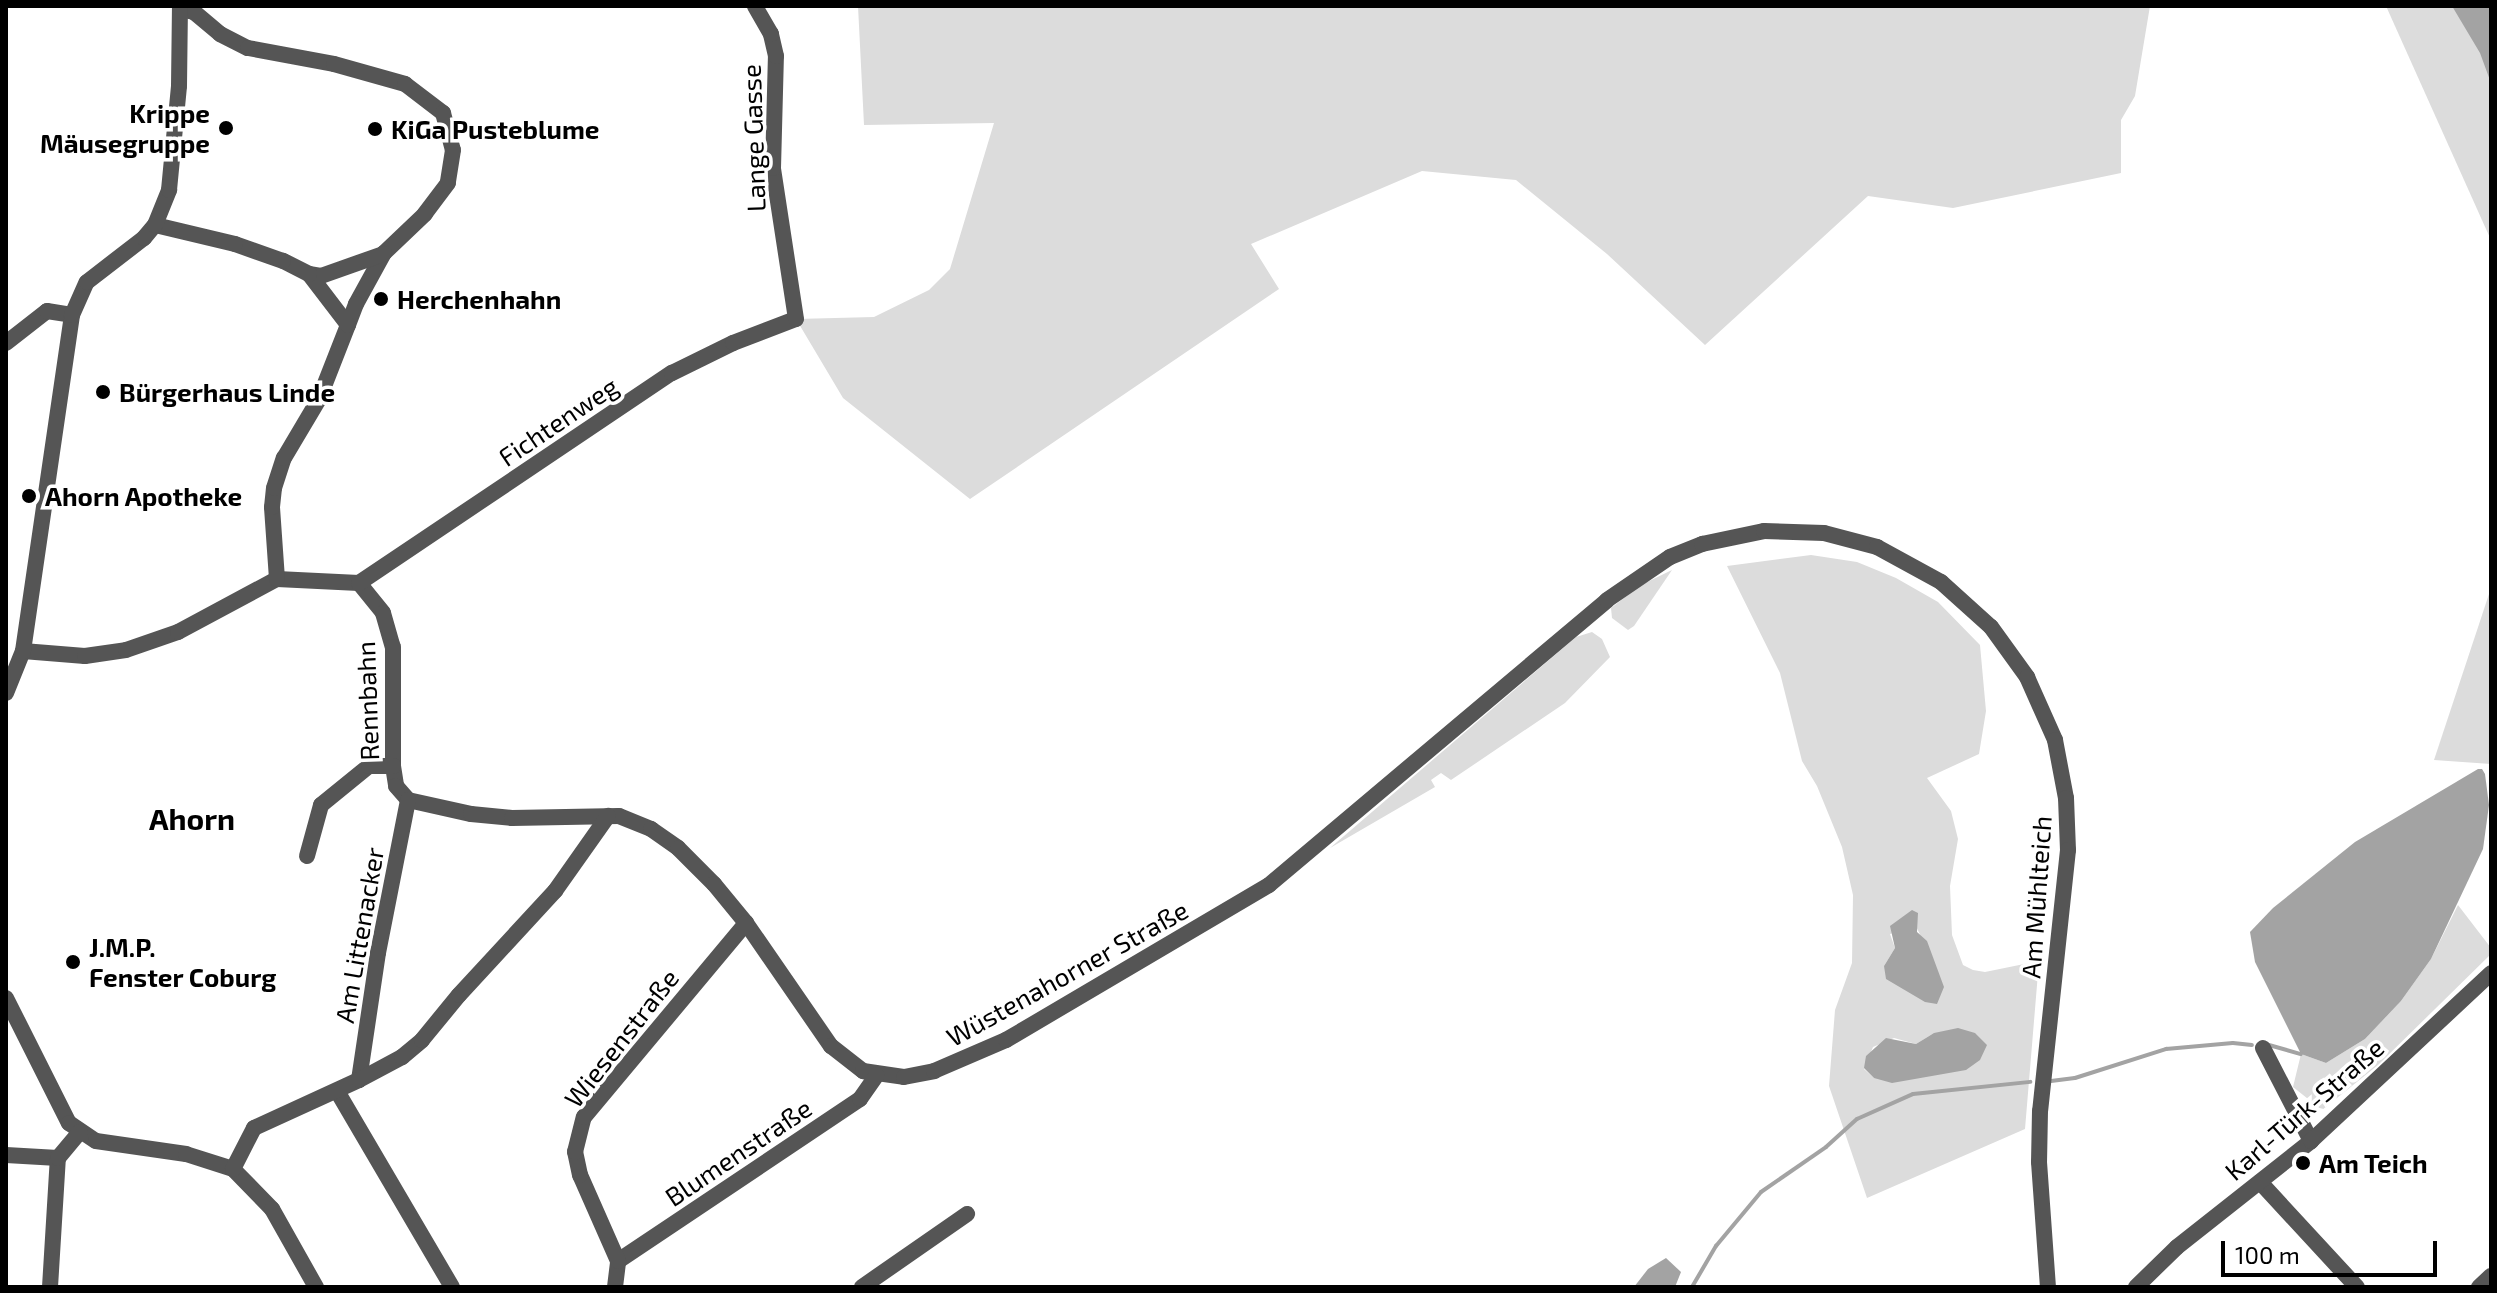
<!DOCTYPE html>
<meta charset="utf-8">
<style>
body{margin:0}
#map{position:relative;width:2497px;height:1293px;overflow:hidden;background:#fff;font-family:"Exo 2",sans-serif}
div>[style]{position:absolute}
.green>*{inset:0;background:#dcdcdc}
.water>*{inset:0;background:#a3a3a3}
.stream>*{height:4px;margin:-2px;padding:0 2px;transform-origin:2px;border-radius:2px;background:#a3a3a3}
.minor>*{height:16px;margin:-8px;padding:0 8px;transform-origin:8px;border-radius:8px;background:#555}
.dots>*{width:22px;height:22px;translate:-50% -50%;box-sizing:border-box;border:4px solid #fff;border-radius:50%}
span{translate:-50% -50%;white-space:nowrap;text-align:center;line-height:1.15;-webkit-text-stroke:7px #fff;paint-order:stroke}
.poi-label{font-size:26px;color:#000;font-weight:700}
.right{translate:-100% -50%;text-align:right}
.left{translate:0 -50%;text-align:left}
.street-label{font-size:26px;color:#000}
.quarter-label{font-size:30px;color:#000;font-weight:700}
.frame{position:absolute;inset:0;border:8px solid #000;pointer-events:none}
.scale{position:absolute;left:2221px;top:1241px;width:216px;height:36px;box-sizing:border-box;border:4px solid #000;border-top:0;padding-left:10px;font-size:24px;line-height:28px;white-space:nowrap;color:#000;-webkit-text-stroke:6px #fff;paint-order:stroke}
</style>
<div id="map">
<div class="green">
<div style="clip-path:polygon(858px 6px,2150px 6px,2135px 96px,2121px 120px,2121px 173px,1953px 208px,1868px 196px,1705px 345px,1607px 254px,1516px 180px,1422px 171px,1251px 244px,1279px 289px,970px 499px,843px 398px,796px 319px,874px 317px,929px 290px,950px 269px,994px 123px,864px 125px)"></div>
<div style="clip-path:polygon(2386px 6px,2491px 6px,2491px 240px,2486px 229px)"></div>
<div style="clip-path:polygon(evenodd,1811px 555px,1857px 562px,1896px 578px,1938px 602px,1980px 645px,1986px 711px,1979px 754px,1927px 778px,1951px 811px,1958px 839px,1950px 886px,1952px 935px,1963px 965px,1973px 970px,1985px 972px,2039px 961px,2025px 1129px,1867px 1198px,1829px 1086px,1835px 1010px,1852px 963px,1853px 895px,1842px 847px,1817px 786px,1802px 761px,1780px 673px,1727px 566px,1811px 555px,1916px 926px,1922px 939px,1884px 966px,1895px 948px,1890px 934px,1916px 926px,1811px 555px,1934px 1033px,1874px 1078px,1864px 1069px,1873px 1047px,1894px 1038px,1916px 1044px,1934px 1033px)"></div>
<div style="clip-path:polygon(1672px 570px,1634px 626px,1628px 630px,1612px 618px,1611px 608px,1641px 585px)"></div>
<div style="clip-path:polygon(2491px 588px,2491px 764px,2434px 760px)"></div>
<div style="clip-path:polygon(1592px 632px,1602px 639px,1610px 657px,1565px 703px,1451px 780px,1441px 773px,1431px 780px,1435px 787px,1330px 848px,1576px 637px)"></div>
<div style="clip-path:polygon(2458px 905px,2491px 948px,2491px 954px,2378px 1065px,2322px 1110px,2293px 1087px,2301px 1054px,2326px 1063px,2365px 1039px,2401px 1001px,2431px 959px)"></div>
</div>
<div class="water">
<div style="clip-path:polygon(2452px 6px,2491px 6px,2491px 83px,2480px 53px)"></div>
<div style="clip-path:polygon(2478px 769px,2482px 769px,2485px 774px,2489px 805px,2483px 849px,2431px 959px,2401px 1001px,2365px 1039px,2326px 1063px,2301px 1054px,2255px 962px,2250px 932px,2273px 908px,2355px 842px)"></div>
<div style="clip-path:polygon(1912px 910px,1918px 913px,1917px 932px,1927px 941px,1944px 987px,1937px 1004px,1925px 1002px,1886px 979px,1884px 966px,1895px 948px,1890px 926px)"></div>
<div style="clip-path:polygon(1958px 1028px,1975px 1033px,1987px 1045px,1980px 1060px,1966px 1070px,1892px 1083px,1874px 1078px,1864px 1068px,1866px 1056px,1886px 1038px,1916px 1044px,1934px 1033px)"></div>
<div style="clip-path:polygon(1666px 1258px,1681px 1272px,1675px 1287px,1634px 1287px,1648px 1269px)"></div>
</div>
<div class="stream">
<div style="left:2269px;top:1045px;width:33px;rotate:16deg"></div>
<div style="left:2051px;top:1081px;width:24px;rotate:-7deg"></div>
<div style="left:2075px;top:1078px;width:96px;rotate:-17.7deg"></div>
<div style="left:2166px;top:1049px;width:67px;rotate:-5.1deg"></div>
<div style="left:2233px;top:1043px;width:19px;rotate:6deg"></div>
<div style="left:1692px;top:1287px;width:48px;rotate:-59.7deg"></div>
<div style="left:1716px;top:1246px;width:70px;rotate:-50.2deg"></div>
<div style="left:1761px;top:1192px;width:79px;rotate:-34.7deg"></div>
<div style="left:1826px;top:1147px;width:42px;rotate:-42.1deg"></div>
<div style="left:1857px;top:1119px;width:61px;rotate:-24.1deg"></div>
<div style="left:1913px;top:1094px;width:118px;rotate:-5.9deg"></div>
</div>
<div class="minor">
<div style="left:180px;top:9px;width:14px;rotate:12deg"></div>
<div style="left:194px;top:12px;width:34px;rotate:40deg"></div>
<div style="left:220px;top:34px;width:31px;rotate:27deg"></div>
<div style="left:248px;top:48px;width:87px;rotate:10.5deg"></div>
<div style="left:334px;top:64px;width:74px;rotate:15.7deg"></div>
<div style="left:405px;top:84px;width:48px;rotate:37.3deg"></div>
<div style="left:443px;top:113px;width:38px;rotate:75deg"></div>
<div style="left:453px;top:150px;width:33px;rotate:99deg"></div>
<div style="left:448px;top:183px;width:39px;rotate:127deg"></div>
<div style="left:425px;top:214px;width:57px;rotate:136.4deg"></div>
<div style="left:384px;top:253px;width:58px;rotate:118.8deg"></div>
<div style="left:356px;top:304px;width:22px;rotate:111deg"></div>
<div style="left:309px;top:274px;width:12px;rotate:9deg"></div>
<div style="left:321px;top:276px;width:66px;rotate:-19.5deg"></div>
<div style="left:6px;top:343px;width:52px;rotate:-38deg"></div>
<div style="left:47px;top:311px;width:25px;rotate:9deg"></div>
<div style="left:277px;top:579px;width:82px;rotate:2.8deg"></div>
<div style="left:359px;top:583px;width:38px;rotate:51deg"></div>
<div style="left:383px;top:613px;width:35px;rotate:74deg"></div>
<div style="left:393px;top:647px;width:119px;rotate:90deg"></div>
<div style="left:393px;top:766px;width:20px;rotate:81deg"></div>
<div style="left:396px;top:786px;width:18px;rotate:49deg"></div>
<div style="left:408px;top:800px;width:65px;rotate:12.5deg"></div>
<div style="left:471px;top:814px;width:41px;rotate:5.6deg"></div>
<div style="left:512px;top:818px;width:107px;rotate:-1.1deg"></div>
<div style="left:619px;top:816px;width:35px;rotate:22deg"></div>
<div style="left:651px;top:829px;width:33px;rotate:35deg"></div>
<div style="left:678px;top:848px;width:51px;rotate:45deg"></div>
<div style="left:714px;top:884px;width:50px;rotate:50.6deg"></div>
<div style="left:746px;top:923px;width:150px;rotate:55.4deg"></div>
<div style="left:831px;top:1046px;width:41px;rotate:38deg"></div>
<div style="left:863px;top:1071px;width:41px;rotate:8.3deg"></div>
<div style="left:904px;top:1077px;width:31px;rotate:-11deg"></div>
<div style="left:934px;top:1071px;width:78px;rotate:-23.3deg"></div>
<div style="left:1006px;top:1040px;width:305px;rotate:-30.5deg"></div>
<div style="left:1269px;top:885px;width:442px;rotate:-40.1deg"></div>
<div style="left:1607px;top:600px;width:76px;rotate:-34.3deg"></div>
<div style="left:1670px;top:557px;width:35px;rotate:-22deg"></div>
<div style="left:1702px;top:544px;width:63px;rotate:-11.8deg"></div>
<div style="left:1764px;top:531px;width:60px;rotate:1.9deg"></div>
<div style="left:1824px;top:533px;width:55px;rotate:14.8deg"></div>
<div style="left:1877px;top:547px;width:73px;rotate:28.7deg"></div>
<div style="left:1941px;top:582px;width:67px;rotate:42deg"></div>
<div style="left:1991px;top:627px;width:62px;rotate:54.2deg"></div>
<div style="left:2027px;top:677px;width:69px;rotate:66deg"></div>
<div style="left:2055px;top:740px;width:59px;rotate:79.3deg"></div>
<div style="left:2066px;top:798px;width:52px;rotate:87.8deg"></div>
<div style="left:2068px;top:850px;width:262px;rotate:96.1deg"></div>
<div style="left:2040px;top:1111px;width:51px;rotate:91.1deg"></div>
<div style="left:2039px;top:1162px;width:125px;rotate:85.9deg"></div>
<div style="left:359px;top:583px;width:377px;rotate:-33.9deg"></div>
<div style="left:672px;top:373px;width:68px;rotate:-26.2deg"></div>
<div style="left:733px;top:343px;width:67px;rotate:-20.9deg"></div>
<div style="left:796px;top:319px;width:153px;rotate:-98.7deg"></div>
<div style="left:773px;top:168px;width:112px;rotate:-88.5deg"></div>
<div style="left:776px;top:56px;width:23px;rotate:-103deg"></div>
<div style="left:771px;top:34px;width:32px;rotate:-120deg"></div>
<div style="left:23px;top:651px;width:62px;rotate:4.6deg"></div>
<div style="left:85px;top:656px;width:41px;rotate:-8.3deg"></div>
<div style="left:126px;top:650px;width:55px;rotate:-19.1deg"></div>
<div style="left:178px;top:632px;width:112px;rotate:-28.2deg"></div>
<div style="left:277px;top:579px;width:72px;rotate:-94deg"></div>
<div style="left:272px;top:507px;width:19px;rotate:-84deg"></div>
<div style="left:274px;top:488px;width:32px;rotate:-72deg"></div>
<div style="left:284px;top:458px;width:69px;rotate:-59.3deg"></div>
<div style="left:319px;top:399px;width:79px;rotate:-68.6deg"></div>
<div style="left:348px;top:325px;width:64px;rotate:-127.4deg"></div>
<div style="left:309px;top:274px;width:29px;rotate:-153deg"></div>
<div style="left:283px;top:261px;width:51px;rotate:-160.5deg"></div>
<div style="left:235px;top:244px;width:82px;rotate:-166.6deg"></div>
<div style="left:6px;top:693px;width:45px;rotate:-68deg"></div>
<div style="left:23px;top:651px;width:340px;rotate:-81.7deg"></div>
<div style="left:72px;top:315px;width:36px;rotate:-66deg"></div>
<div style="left:87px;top:282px;width:72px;rotate:-37.7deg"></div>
<div style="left:144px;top:238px;width:17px;rotate:-50deg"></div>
<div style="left:155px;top:225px;width:38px;rotate:-68deg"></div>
<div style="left:169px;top:190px;width:104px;rotate:-84.5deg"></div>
<div style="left:179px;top:86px;width:80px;rotate:-89.3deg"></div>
<div style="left:307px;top:856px;width:53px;rotate:-74.6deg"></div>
<div style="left:321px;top:805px;width:62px;rotate:-39.1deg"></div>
<div style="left:369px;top:766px;width:24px"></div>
<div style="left:6px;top:998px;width:140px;rotate:63.3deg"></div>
<div style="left:69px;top:1123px;width:32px;rotate:34deg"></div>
<div style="left:96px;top:1141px;width:91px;rotate:8.2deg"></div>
<div style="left:186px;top:1154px;width:49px;rotate:17.7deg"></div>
<div style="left:233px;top:1169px;width:56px;rotate:45.7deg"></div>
<div style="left:272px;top:1209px;width:90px;rotate:60.6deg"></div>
<div style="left:2263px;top:1048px;width:105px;rotate:62.7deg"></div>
<div style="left:359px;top:1080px;width:128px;rotate:-81.5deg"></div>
<div style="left:378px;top:953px;width:156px;rotate:-78.9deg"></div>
<div style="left:337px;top:1091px;width:227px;rotate:59.6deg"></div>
<div style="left:6px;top:1155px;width:52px;rotate:3.3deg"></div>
<div style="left:233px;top:1169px;width:46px;rotate:-62.9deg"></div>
<div style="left:254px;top:1128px;width:115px;rotate:-24.6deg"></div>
<div style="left:359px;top:1080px;width:49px;rotate:-28.1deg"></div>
<div style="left:402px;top:1057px;width:26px;rotate:-40deg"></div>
<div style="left:422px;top:1040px;width:58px;rotate:-50.6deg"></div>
<div style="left:459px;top:995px;width:142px;rotate:-47.3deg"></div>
<div style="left:555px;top:891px;width:92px;rotate:-54.8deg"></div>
<div style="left:2260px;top:1182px;width:143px;rotate:47.3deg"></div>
<div style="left:618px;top:1261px;width:291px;rotate:-33.8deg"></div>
<div style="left:860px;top:1099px;width:29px;rotate:-55deg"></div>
<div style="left:50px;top:1287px;width:129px;rotate:-86.5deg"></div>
<div style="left:58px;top:1158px;width:34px;rotate:-50deg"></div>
<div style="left:615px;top:1287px;width:26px;rotate:-83deg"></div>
<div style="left:618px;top:1261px;width:94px;rotate:-113.8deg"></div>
<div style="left:580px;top:1175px;width:24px;rotate:-102deg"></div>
<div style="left:575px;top:1152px;width:36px;rotate:-76deg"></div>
<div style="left:584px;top:1117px;width:253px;rotate:-50.1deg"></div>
<div style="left:862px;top:1287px;width:128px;rotate:-34.8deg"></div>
<div style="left:2136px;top:1287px;width:57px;rotate:-44.3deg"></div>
<div style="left:2177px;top:1247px;width:171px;rotate:-38.3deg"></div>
<div style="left:2311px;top:1141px;width:246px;rotate:-43deg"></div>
<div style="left:2479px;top:1287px;width:16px;rotate:-43deg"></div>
</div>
<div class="dots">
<div style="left:226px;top:128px;background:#000"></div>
<div style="left:375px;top:129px;background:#000"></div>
<div style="left:381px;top:299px;background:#000"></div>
<div style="left:103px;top:392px;background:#000"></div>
<div style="left:29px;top:496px;background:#000"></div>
<div style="left:73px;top:962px;background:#000"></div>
<div style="left:2303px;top:1163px;background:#000"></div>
</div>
<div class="poi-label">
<span class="right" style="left:210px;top:128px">Krippe<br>Mäusegruppe</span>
<span class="left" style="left:391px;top:129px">KiGa Pusteblume</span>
<span class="left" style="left:397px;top:299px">Herchenhahn</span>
<span class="left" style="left:119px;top:392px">Bürgerhaus Linde</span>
<span class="left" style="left:45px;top:496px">Ahorn Apotheke</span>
<span class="left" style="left:89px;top:962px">J.M.P.<br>Fenster Coburg</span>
<span class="left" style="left:2319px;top:1163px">Am Teich</span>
</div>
<div class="street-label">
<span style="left:753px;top:138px;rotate:-92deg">Lange Gasse</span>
<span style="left:558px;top:421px;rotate:-34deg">Fichtenweg</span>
<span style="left:367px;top:701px;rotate:-92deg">Rennbahn</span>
<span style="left:2036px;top:897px;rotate:-86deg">Am Mühlteich</span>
<span style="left:359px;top:935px;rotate:-80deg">Am Littenacker</span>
<span style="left:1067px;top:973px;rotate:-29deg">Wüstenahorner Straße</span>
<span style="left:621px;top:1038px;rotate:-52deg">Wiesenstraße</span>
<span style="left:2304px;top:1109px;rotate:-41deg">Karl-Türk-Straße</span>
<span style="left:738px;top:1152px;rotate:-34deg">Blumenstraße</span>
</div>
<div class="quarter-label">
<span style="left:192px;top:818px">Ahorn</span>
</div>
<div class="frame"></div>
<div class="scale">100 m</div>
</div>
